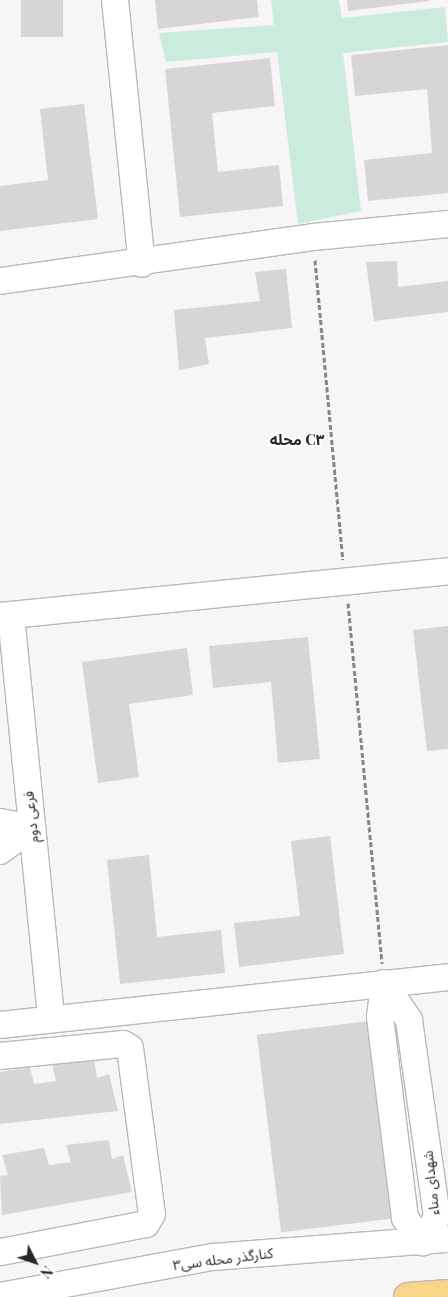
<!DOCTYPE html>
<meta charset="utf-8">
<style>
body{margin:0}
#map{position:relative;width:448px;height:1297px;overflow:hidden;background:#f7f5f8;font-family:"Playfair Display","Noto Sans Arabic",serif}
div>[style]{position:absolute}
.green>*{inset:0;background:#cbecdc}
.building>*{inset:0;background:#d7d5d8;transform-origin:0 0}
.path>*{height:3px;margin-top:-1.5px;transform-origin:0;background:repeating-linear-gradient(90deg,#878587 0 5px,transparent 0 7.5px)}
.roads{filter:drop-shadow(1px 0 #bab8bb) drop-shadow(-1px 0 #bab8bb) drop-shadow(0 1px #bab8bb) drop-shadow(0 -1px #bab8bb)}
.minor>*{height:26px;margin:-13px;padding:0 13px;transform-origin:13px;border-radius:13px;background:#fff}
.major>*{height:28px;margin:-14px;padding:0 14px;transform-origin:14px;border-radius:14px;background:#f8d589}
span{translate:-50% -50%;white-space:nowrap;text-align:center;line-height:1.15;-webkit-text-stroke:4px #fff;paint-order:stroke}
.street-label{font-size:14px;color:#292829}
.neighbourhood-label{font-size:15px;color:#292829;font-weight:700}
.north{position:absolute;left:10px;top:1237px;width:50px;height:50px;-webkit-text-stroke:4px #fff;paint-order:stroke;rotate:131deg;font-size:14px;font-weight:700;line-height:20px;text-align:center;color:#292829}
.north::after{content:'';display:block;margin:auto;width:18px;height:22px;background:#292829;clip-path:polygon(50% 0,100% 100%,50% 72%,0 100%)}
</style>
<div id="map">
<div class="green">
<div style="clip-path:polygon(271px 0,339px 0,342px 18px,445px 7px,448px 42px,343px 53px,361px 211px,298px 224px,277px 52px,166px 62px,159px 33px,274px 25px)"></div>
</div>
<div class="building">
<div style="left:21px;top:0;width:42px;height:37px"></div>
<div style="clip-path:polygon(155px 0,257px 0,259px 17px,158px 29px)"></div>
<div style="clip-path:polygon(347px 0,429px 0,429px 1px,348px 11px)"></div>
<div style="clip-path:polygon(448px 45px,448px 193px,368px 201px,364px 160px,432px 153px,427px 89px,355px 96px,351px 55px)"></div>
<div style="clip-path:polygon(270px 58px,275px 106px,212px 113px,218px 172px,279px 165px,283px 206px,180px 217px,165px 69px)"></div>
<div style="clip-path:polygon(84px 104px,98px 219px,0 231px,0 186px,48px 180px,40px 109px)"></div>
<div style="clip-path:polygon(397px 261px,398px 287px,448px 281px,448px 312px,374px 321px,366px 262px)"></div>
<div style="clip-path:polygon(286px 269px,292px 328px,205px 338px,209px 364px,179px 370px,174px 310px,260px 301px,255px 272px)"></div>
<div style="clip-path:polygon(448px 626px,448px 749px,427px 751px,413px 630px)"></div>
<div style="clip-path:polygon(308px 637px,320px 759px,278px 763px,271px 682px,213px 688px,209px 646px)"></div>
<div style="clip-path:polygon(187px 648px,193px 695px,129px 704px,139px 777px,98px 783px,82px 662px)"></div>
<div style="clip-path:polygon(330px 836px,344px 954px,239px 967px,234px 923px,300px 916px,291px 841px)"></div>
<div style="clip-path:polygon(149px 855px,157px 937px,221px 930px,225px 973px,120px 984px,107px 860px)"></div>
<div style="left:369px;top:1021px;width:199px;height:113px;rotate:83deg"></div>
<div style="clip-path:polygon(94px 1059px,97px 1078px,109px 1074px,118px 1111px,0 1124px,0 1072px,30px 1067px,34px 1084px,56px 1081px,52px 1064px)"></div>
<div style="clip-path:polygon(109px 1140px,112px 1159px,123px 1155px,132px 1192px,2px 1215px,0 1176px,8px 1175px,2px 1155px,44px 1148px,49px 1165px,71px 1162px,66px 1145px)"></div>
</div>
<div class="path">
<div style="left:315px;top:260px;width:301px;rotate:84.7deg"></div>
<div style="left:348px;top:603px;width:362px;rotate:84.6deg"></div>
</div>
<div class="roads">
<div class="minor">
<div style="left:115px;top:0;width:265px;rotate:84.2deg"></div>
<div style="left:0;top:281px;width:316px;rotate:-8deg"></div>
<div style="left:313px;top:237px;width:136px;rotate:-5.5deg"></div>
<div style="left:11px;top:615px;width:406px;rotate:84.3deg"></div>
<div style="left:0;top:616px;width:450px;rotate:-5.7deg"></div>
<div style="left:0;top:822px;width:33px;rotate:11deg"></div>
<div style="left:0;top:851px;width:39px;rotate:-36deg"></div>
<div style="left:384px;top:983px;width:45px;rotate:56deg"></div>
<div style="left:409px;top:1020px;width:199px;rotate:81.9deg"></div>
<div style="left:437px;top:1217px;width:29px;rotate:119deg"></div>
<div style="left:423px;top:1242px;width:30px;rotate:-127deg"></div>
<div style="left:405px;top:1218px;width:203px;rotate:-97.1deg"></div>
<div style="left:380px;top:1017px;width:34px;rotate:-83deg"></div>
<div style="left:0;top:1025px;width:451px;rotate:-6.1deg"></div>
<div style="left:0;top:1056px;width:124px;rotate:-5.6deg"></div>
<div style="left:123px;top:1044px;width:8px;rotate:30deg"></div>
<div style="left:130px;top:1048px;width:167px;rotate:82.5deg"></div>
<div style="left:152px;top:1214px;width:12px;rotate:121deg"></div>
<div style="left:146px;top:1224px;width:149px;rotate:169.1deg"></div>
<div style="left:0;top:1296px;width:217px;rotate:-10.4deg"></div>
<div style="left:213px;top:1257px;width:236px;rotate:-4.4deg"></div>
</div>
<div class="major">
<div style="left:408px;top:1297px;width:40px;rotate:-4.3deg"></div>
</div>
</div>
<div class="street-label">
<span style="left:31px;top:817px;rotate:-96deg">فرعی دوم</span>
<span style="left:431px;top:1183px;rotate:-96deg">شهدای مناء</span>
<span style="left:223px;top:1259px;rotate:-7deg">کنارگذر محله سی۳</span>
</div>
<div class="neighbourhood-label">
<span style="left:297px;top:440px">محله C۳</span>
</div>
<div class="north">N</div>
</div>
